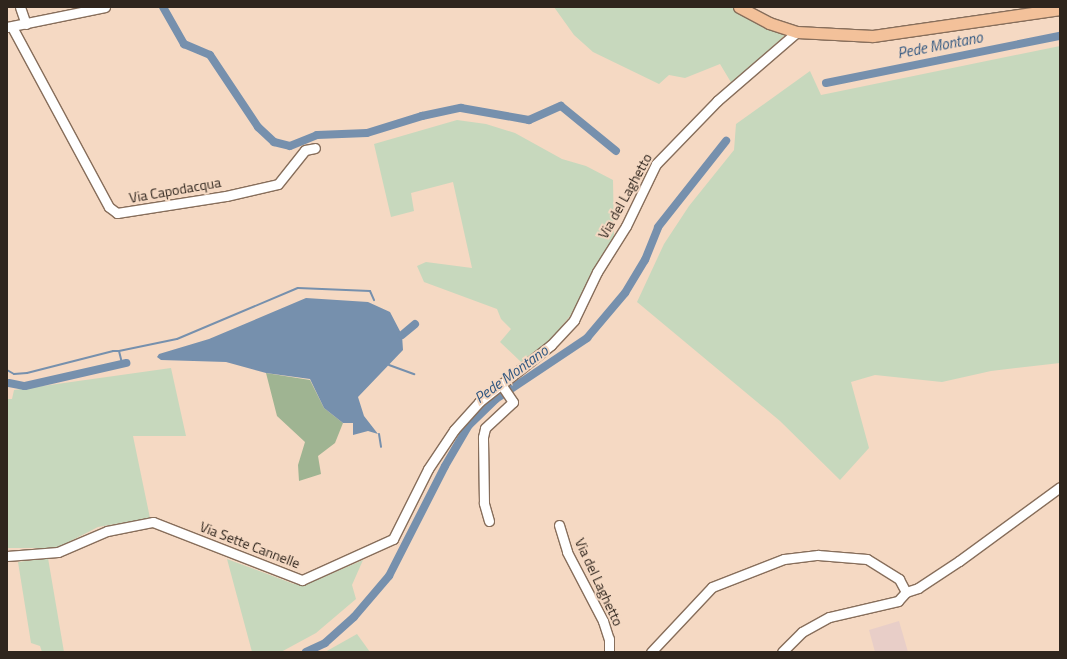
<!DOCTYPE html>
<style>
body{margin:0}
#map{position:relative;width:1067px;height:659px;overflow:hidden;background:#f5d9c3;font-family:"Titillium Web",sans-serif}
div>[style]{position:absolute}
.education>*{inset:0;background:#e8cec8}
.green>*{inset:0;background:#c7d8bd}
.forest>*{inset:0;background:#9fb492}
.water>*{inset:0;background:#7690ad}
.stream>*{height:2px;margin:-1px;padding:0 1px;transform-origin:1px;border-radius:1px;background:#7690ad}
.canal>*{height:8px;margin:-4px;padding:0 4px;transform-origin:4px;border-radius:4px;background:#7690ad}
.roads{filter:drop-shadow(1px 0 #876e5b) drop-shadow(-1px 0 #876e5b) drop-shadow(0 1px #876e5b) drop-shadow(0 -1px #876e5b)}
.minor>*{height:9px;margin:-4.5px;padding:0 4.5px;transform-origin:4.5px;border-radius:4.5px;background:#fff}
.major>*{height:11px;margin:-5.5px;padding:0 5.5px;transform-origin:5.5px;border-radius:5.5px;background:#f3c19a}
span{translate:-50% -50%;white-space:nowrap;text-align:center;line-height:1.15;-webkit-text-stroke:4px #f5d9c3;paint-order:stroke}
.street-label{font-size:14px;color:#2f251d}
.water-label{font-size:15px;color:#305781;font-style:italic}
.frame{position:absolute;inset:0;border:8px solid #2f251d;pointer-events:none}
</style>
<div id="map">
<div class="education">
<div style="clip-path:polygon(899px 621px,908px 652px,875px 652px,869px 630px)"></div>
</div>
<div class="green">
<div style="clip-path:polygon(554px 7px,732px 7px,762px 27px,785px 35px,732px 84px,720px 64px,685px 78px,669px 75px,659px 84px,593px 52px,574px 35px)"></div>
<div style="clip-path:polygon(1060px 46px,1060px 363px,991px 371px,942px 382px,875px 375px,851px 382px,869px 448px,840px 480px,780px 421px,637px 302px,664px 244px,689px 206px,734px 150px,736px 124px,810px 71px,821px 95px)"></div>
<div style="clip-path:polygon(457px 120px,486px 124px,515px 133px,562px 159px,586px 166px,613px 180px,614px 236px,570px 316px,552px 338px,521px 362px,500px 342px,511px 329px,501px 319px,497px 309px,424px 282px,417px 266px,426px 262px,472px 268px,453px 182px,411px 193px,414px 211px,391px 217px,374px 144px)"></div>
<div style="clip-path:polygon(171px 368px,186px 436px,133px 436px,150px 518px,98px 527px,57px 548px,7px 548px,7px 399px,12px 399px,14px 390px)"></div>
<div style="clip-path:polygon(48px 558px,64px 652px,42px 652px,40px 646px,31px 643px,18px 562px)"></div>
<div style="clip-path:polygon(227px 559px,294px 584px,314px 581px,363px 560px,352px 585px,356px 599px,316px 633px,281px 652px,252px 652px)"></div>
<div style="clip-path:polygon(357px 634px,370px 652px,325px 652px)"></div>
</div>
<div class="forest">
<div style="clip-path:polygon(266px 373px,310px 380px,324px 408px,343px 423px,335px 443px,318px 456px,321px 474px,299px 481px,298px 465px,305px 442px,277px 416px)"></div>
</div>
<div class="water">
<div style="clip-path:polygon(306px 298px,368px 302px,390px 312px,402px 335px,403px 350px,358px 397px,364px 416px,378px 434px,368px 431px,353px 435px,353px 423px,343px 423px,324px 408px,310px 379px,266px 373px,226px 362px,161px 360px,157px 357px,159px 354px,209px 339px)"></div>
</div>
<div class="stream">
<div style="left:119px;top:351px;width:59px;rotate:-11.7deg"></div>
<div style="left:177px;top:339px;width:131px;rotate:-22.9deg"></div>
<div style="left:298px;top:288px;width:72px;rotate:2.4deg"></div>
<div style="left:370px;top:291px;width:10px;rotate:66deg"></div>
<div style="left:389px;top:365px;width:27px;rotate:20deg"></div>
<div style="left:7px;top:370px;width:8px;rotate:30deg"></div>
<div style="left:14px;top:374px;width:13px;rotate:-4deg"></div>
<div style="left:27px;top:373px;width:89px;rotate:-14.3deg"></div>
<div style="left:113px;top:351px;width:6px"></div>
<div style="left:119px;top:351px;width:12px;rotate:76deg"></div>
<div style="left:379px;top:434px;width:13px;rotate:81deg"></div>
</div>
<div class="canal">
<div style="left:163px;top:7px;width:43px;rotate:60.4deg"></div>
<div style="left:184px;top:44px;width:28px;rotate:23deg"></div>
<div style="left:210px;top:55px;width:87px;rotate:56.3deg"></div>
<div style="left:258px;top:127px;width:22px;rotate:43deg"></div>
<div style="left:274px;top:142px;width:16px;rotate:14deg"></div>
<div style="left:290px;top:146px;width:29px;rotate:-22deg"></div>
<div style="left:317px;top:135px;width:50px;rotate:-2.3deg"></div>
<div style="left:367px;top:133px;width:58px;rotate:-17.2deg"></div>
<div style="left:422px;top:116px;width:40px;rotate:-12deg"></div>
<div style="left:461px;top:108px;width:69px;rotate:10deg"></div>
<div style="left:529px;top:120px;width:35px;rotate:-24deg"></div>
<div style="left:561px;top:106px;width:71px;rotate:39.3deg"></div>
<div style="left:826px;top:83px;width:239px;rotate:-11.4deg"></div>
<div style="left:402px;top:335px;width:17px;rotate:-40deg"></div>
<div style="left:9px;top:383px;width:16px;rotate:11deg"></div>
<div style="left:25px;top:386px;width:104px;rotate:-12.8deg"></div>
<div style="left:306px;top:652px;width:21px;rotate:-25deg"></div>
<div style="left:325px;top:643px;width:39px;rotate:-42deg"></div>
<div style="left:354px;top:617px;width:54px;rotate:-49.5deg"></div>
<div style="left:389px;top:576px;width:123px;rotate:-63deg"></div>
<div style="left:445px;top:466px;width:48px;rotate:-59.7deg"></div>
<div style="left:469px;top:425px;width:37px;rotate:-44deg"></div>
<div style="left:496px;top:399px;width:110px;rotate:-33.8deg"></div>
<div style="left:587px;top:338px;width:59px;rotate:-49.8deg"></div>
<div style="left:625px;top:293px;width:39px;rotate:-59deg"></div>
<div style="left:645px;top:260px;width:35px;rotate:-68deg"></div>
<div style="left:658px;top:227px;width:110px;rotate:-51.7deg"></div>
</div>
<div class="roads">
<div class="minor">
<div style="left:20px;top:7px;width:18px;rotate:71deg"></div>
<div style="left:7px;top:27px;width:100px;rotate:-11.5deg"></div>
<div style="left:12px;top:27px;width:204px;rotate:61.7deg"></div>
<div style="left:109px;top:207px;width:10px;rotate:37deg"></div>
<div style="left:117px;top:213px;width:110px;rotate:-8.9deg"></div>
<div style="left:226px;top:196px;width:53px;rotate:-13deg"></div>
<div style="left:278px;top:184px;width:43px;rotate:-51.5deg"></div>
<div style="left:305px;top:150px;width:10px;rotate:-11deg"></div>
<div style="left:489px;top:521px;width:19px;rotate:-106deg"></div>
<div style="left:484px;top:503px;width:66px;rotate:-90.9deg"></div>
<div style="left:483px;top:437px;width:9px;rotate:-77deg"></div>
<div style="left:485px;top:428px;width:38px;rotate:-43deg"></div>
<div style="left:513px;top:402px;width:22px;rotate:-124deg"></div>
<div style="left:559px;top:525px;width:28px;rotate:73deg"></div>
<div style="left:567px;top:552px;width:78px;rotate:62.4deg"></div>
<div style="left:603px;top:621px;width:19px;rotate:72deg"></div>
<div style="left:609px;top:639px;width:13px;rotate:90deg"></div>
<div style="left:7px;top:556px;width:51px;rotate:-4.5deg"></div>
<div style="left:58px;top:552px;width:53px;rotate:-23.2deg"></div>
<div style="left:107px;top:531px;width:47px;rotate:-11.1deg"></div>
<div style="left:153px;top:522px;width:160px;rotate:21.3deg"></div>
<div style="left:302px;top:580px;width:100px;rotate:-24.3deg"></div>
<div style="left:393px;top:539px;width:78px;rotate:-63.4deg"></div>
<div style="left:428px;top:469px;width:47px;rotate:-56.3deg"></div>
<div style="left:454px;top:430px;width:38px;rotate:-48deg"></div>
<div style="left:479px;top:402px;width:92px;rotate:-38.4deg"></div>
<div style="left:551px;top:345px;width:34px;rotate:-47deg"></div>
<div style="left:574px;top:320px;width:53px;rotate:-64.4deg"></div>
<div style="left:597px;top:272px;width:54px;rotate:-57.8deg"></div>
<div style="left:626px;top:226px;width:69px;rotate:-64.2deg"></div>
<div style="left:656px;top:164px;width:88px;rotate:-45.9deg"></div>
<div style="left:717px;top:101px;width:106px;rotate:-40.8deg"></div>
<div style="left:906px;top:592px;width:13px;rotate:-18deg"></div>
<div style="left:918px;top:588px;width:49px;rotate:-33.4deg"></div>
<div style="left:959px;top:561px;width:125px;rotate:-36.2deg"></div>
<div style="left:651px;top:652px;width:89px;rotate:-46.8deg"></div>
<div style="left:712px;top:587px;width:77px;rotate:-21.3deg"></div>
<div style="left:784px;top:559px;width:34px;rotate:-7deg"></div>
<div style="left:818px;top:555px;width:49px;rotate:4.7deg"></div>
<div style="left:867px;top:559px;width:38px;rotate:32deg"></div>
<div style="left:899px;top:579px;width:15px;rotate:62deg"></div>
<div style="left:906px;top:592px;width:12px;rotate:132deg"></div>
<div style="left:898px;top:601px;width:71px;rotate:166.9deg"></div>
<div style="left:829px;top:617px;width:31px;rotate:151deg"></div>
<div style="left:802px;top:632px;width:28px;rotate:135deg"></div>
</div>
<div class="major">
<div style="left:739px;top:7px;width:34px;rotate:28deg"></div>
<div style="left:769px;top:23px;width:29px;rotate:18deg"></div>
<div style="left:797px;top:32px;width:76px;rotate:3deg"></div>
<div style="left:873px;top:36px;width:189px;rotate:-8.2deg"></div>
</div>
</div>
<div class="street-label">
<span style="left:175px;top:190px;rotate:-10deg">Via Capodacqua</span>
<span style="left:625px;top:196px;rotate:-61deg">Via del Laghetto</span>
<span style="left:250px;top:545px;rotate:21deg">Via Sette Cannelle</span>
<span style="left:599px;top:582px;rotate:65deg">Via del Laghetto</span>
</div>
<div class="water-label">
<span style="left:940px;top:45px;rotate:-11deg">Pede Montano</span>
<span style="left:511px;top:374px;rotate:-36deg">Pede Montano</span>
</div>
<div class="frame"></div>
</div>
